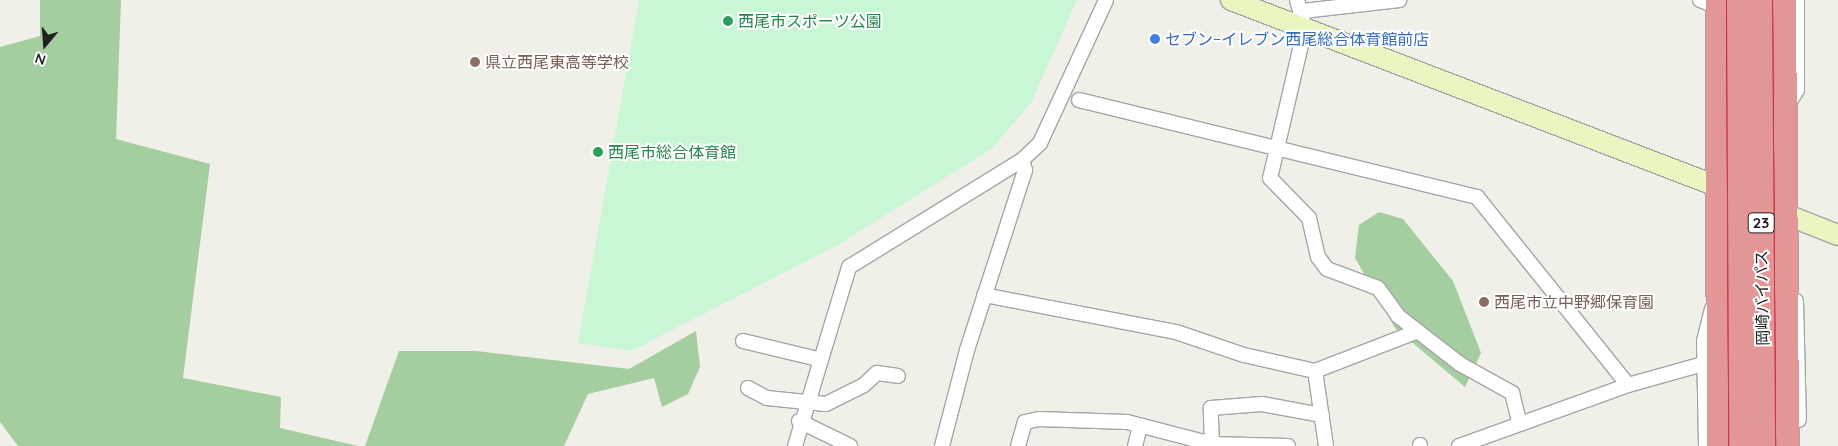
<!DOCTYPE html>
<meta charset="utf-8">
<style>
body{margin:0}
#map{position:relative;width:1838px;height:446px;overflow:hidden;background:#f0efe8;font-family:Quicksand,"Noto Sans JP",sans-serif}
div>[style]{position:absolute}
.forest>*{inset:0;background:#a4cda0}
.park>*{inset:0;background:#c9f6d5}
.roads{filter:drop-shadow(1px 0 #a5a5a5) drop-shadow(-1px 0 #a5a5a5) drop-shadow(0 1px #a5a5a5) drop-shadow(0 -1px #a5a5a5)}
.street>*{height:14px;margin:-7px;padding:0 7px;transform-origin:7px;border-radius:7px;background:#fff}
.secondary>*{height:20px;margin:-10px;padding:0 10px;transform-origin:10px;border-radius:10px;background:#e9f6c1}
.highway>*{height:26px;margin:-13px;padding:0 13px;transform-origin:13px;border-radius:13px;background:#e29696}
.bridges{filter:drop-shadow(1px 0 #d0344b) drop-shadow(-1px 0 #d0344b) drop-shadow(0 1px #d0344b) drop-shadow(0 -1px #d0344b)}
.highway-bridge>*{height:26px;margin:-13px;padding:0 13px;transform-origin:13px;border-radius:13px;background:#e29696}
.dots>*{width:14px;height:14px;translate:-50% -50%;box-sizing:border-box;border:2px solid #fff;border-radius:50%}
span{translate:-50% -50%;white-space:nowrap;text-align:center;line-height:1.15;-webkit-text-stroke:4px #fff;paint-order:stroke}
.shield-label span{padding:1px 4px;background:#fff;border:1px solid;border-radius:4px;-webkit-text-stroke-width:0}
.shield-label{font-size:15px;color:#212121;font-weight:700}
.leisure-label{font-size:16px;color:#27864d}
.left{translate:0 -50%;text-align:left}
.shop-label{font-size:16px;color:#366cbe}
.education-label{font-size:16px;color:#785e54}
.street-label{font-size:16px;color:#212121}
.north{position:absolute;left:20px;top:20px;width:50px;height:50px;-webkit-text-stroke:4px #fff;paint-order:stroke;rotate:198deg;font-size:14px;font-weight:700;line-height:20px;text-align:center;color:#212121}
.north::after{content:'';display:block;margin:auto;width:18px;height:22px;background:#212121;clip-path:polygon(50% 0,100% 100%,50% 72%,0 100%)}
</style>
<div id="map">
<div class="forest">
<div style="clip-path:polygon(40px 0,121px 0,116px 139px,210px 164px,183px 378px,281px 397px,280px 428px,358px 446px,18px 446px,0 422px,0 47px,40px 36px)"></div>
<div style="clip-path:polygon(1379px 212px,1403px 219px,1453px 281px,1481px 353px,1465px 387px,1395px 328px,1355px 258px,1359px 225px)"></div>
<div style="clip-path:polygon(696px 331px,700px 367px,688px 394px,662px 407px,654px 378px,588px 394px,564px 446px,365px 446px,399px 351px,476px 351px,629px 369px)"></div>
</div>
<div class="park">
<div style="clip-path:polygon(639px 0,1077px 0,1031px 103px,991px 149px,836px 246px,631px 351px,578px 343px)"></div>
</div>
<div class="roads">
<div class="street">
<div style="left:1297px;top:0;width:29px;rotate:74deg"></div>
<div style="left:1305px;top:28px;width:154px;rotate:103.1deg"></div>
<div style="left:1270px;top:178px;width:56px;rotate:45.7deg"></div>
<div style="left:1309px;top:218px;width:40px;rotate:77deg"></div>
<div style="left:1318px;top:257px;width:15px;rotate:53deg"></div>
<div style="left:1327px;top:269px;width:54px;rotate:20.4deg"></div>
<div style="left:1378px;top:288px;width:34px;rotate:54deg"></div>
<div style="left:1398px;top:316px;width:78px;rotate:37.7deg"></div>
<div style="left:1460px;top:364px;width:60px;rotate:29.1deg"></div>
<div style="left:1512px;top:393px;width:32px;rotate:76deg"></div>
<div style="left:1700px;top:0;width:9px;rotate:21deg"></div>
<div style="left:1303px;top:11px;width:97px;rotate:-6.5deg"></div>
<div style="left:1079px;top:100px;width:410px;rotate:13.7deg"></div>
<div style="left:1477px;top:197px;width:241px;rotate:51.2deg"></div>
<div style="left:1787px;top:106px;width:19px;rotate:-58deg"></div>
<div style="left:1797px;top:90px;width:90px;rotate:-90deg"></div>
<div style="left:984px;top:295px;width:196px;rotate:10.9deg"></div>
<div style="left:1176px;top:332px;width:72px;rotate:18.7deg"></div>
<div style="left:1244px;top:355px;width:73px;rotate:12.7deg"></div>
<div style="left:1796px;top:301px;width:119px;rotate:88.6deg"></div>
<div style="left:743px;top:341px;width:77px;rotate:13.5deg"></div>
<div style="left:748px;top:388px;width:21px;rotate:28deg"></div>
<div style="left:767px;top:398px;width:59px;rotate:5.8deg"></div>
<div style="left:826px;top:404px;width:42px;rotate:-26.6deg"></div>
<div style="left:864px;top:385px;width:18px;rotate:-43deg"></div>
<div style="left:877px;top:373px;width:21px;rotate:8deg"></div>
<div style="left:799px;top:421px;width:57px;rotate:26.1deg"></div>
<div style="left:1420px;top:445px;width:1px;rotate:90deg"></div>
<div style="left:795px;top:446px;width:187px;rotate:-73.2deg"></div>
<div style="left:849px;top:267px;width:203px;rotate:-31.7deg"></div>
<div style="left:1022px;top:160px;width:25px;rotate:-43deg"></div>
<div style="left:1040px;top:143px;width:157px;rotate:-65.2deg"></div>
<div style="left:942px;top:446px;width:99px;rotate:-75.4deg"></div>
<div style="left:967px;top:350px;width:189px;rotate:-72.1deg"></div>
<div style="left:1025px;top:170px;width:10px;rotate:-107deg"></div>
<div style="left:1018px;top:446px;width:25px;rotate:-74deg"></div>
<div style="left:1025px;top:422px;width:14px;rotate:-12deg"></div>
<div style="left:1039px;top:419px;width:88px;rotate:2deg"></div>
<div style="left:1127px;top:422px;width:88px;rotate:14.5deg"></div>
<div style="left:1212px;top:444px;width:76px;rotate:1.5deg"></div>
<div style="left:1135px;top:446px;width:21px;rotate:-76deg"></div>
<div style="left:1212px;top:446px;width:38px;rotate:-92deg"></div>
<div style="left:1211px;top:408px;width:51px;rotate:-4.5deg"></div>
<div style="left:1262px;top:404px;width:61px;rotate:10.4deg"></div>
<div style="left:1326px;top:446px;width:76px;rotate:-98.3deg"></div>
<div style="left:1315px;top:371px;width:110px;rotate:-21.2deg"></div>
<div style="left:1459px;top:446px;width:180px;rotate:-19.8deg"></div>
<div style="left:1628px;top:385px;width:78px;rotate:-15.6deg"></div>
<div style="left:1706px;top:446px;width:105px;rotate:-91.1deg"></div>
<div style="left:1704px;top:341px;width:33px;rotate:-76deg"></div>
</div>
<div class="secondary">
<div style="left:1231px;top:0;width:537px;rotate:20.97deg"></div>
<div style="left:1772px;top:209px;width:71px;rotate:21.5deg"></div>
</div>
<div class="highway">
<div style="left:1719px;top:0;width:446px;rotate:89.9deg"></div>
<div style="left:1783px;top:0;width:446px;rotate:89.6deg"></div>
</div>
</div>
<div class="bridges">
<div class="highway-bridge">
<div style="left:1740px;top:0;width:446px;rotate:89.7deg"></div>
<div style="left:1759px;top:0;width:446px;rotate:89.6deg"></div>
</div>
</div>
<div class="dots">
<div style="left:728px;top:21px;background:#2e9e5b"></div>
<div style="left:1155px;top:39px;background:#3f7fe0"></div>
<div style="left:475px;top:62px;background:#8d6e63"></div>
<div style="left:598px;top:152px;background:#2e9e5b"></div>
<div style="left:1484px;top:302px;background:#8d6e63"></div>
</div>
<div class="shield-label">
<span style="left:1761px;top:223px">23</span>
</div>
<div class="leisure-label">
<span class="left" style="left:738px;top:21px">西尾市スポーツ公園</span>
<span class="left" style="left:608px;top:152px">西尾市総合体育館</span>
</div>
<div class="shop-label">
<span class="left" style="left:1165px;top:39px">セブン−イレブン西尾総合体育館前店</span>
</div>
<div class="education-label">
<span class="left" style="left:485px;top:62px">県立西尾東高等学校</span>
<span class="left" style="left:1494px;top:302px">西尾市立中野郷保育園</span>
</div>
<div class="street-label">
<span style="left:1762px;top:298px;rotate:-91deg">岡崎バイパス</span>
</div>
<div class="north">N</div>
</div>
